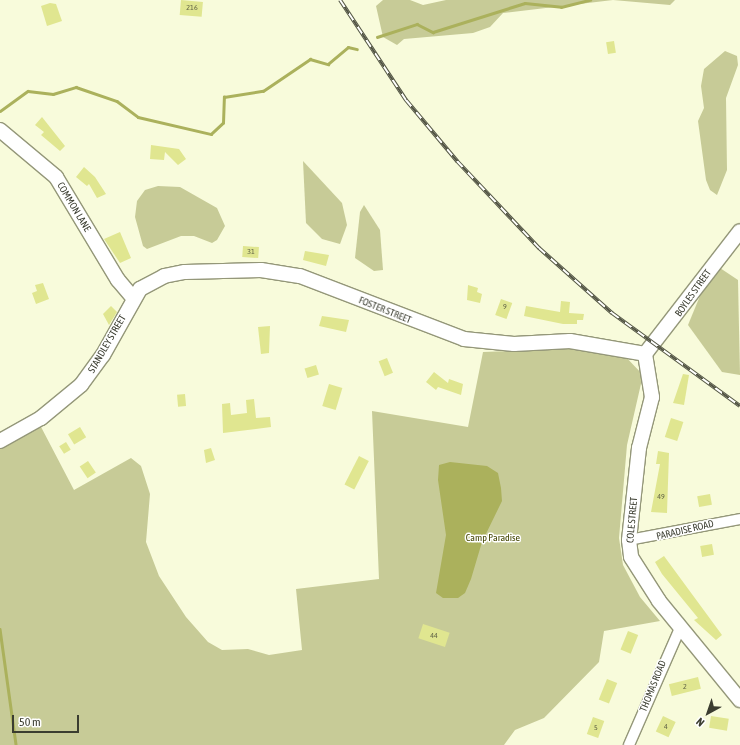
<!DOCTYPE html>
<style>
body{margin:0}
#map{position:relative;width:740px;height:745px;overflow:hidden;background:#f8fbdb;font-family:"Asap Condensed",sans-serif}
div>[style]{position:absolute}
.green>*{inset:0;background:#c7cb97}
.water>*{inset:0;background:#abb15c}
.stream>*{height:2.5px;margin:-1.25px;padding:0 1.25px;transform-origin:1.25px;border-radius:1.25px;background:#abb15c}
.building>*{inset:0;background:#e0e690;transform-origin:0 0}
.roads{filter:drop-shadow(1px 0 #949779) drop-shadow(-1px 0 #949779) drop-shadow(0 1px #949779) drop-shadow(0 -1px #949779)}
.street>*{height:10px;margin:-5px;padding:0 5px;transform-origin:5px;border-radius:5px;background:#fff}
.secondary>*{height:14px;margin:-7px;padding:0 7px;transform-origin:7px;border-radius:7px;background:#fff}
.rail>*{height:4px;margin-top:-2px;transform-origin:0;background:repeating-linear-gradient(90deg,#fff 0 8px,#525444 0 16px);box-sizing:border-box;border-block:1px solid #525444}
span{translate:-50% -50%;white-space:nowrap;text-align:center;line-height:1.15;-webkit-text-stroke:3px #fff;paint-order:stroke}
.number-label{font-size:8px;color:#646748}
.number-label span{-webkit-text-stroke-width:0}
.street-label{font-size:10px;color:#3b3d30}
.park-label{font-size:10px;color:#424400}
.north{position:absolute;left:688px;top:693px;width:40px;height:40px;-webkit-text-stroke:3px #fff;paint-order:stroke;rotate:220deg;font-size:11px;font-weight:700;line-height:16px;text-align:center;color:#3b3d30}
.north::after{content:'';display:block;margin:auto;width:14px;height:18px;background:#3b3d30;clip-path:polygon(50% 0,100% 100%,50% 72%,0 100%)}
.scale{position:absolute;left:12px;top:715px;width:67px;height:18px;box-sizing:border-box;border:2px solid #3b3d30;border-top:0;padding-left:5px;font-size:12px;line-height:14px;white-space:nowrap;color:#3b3d30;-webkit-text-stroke:3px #fff;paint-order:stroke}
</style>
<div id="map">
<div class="green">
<div style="clip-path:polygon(383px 0,410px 0,423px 5px,446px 0,675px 0,670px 5px,613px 0,503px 13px,490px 27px,473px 33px,404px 39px,397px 45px,383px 37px,376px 6px)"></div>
<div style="clip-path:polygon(725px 51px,737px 56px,738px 65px,726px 98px,727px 170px,717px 195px,710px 190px,706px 180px,698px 121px,704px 108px,701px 86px,704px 69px)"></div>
<div style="clip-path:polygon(303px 161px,342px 203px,347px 225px,340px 244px,322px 239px,306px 223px)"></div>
<div style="clip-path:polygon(158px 186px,180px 187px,217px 208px,225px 226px,217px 240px,212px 243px,194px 236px,181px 236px,147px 249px,143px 246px,135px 217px,137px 201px,145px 190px)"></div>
<div style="clip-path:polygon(364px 205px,380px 230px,383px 270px,374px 271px,355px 258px,360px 212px)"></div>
<div style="clip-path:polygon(720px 268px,738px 280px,740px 375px,722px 372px,688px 325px,702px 291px)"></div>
<div style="clip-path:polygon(587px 348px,623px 354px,643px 375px,627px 445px,619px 538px,623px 565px,640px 597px,660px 621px,604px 631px,599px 662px,544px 718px,515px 730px,504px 745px,0 745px,0 446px,40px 425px,74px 490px,131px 458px,141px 466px,150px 494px,146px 542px,159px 576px,186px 617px,208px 642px,222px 650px,248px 649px,269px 655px,302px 650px,296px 589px,379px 579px,372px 411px,468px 427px,483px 352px)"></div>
</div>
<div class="water">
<div style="clip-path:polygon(450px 462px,487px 466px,498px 473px,501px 488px,502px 501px,482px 542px,471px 579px,465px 593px,458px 598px,443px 598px,436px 593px,446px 535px,438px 480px,439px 465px)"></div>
</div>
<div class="stream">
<div style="left:377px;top:37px;width:42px;rotate:-18deg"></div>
<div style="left:417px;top:24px;width:18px;rotate:27deg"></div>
<div style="left:433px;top:32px;width:96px;rotate:-17.5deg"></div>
<div style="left:525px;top:3px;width:36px;rotate:6deg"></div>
<div style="left:561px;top:7px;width:30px;rotate:-14deg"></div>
<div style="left:0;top:111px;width:34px;rotate:-36deg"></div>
<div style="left:28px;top:91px;width:25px;rotate:7deg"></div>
<div style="left:53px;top:94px;width:24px;rotate:-17deg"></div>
<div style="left:76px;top:87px;width:43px;rotate:18.9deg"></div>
<div style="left:117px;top:101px;width:26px;rotate:37deg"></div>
<div style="left:138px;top:117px;width:75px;rotate:13.1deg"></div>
<div style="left:211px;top:134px;width:16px;rotate:-43deg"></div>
<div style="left:223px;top:123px;width:26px;rotate:-88deg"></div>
<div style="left:224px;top:97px;width:39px;rotate:-9deg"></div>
<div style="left:263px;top:91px;width:57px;rotate:-34.2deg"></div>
<div style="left:310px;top:59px;width:19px;rotate:16deg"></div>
<div style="left:328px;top:64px;width:26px;rotate:-40deg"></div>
<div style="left:348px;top:47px;width:9px;rotate:13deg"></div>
<div style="left:0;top:629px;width:117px;rotate:82.1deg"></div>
</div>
<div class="building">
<div style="left:181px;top:0;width:22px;height:15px;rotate:5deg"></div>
<div style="clip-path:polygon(50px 3px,56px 4px,62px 21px,47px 26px,41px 6px)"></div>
<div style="left:614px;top:41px;width:12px;height:8px;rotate:81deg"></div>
<div style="clip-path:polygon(42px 117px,65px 146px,60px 151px,41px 135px,44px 132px,35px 125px)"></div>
<div style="clip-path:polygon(151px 145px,179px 149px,186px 159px,178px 165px,165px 152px,164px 160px,150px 159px)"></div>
<div style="clip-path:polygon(84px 167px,95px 177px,106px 194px,97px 198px,89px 184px,87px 186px,76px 177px)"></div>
<div style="clip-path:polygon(120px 232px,131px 258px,120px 263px,104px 239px)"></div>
<div style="left:243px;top:246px;width:16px;height:11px;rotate:4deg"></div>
<div style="clip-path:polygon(305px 251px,329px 255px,326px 266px,303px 260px)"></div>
<div style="clip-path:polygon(43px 283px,49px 299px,36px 304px,32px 293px,37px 291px,35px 285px)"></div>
<div style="clip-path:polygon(468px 285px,478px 288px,477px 292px,482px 294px,480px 303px,467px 300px)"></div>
<div style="left:501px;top:299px;width:12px;height:17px;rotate:20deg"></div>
<div style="clip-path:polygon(561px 301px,570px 302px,569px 313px,584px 314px,583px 320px,577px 320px,577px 324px,563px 324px,524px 316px,526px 306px,560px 312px)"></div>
<div style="clip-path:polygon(111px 306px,117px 312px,109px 325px,103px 314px)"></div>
<div style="clip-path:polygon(322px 316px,349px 320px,346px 332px,319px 326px)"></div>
<div style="clip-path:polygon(270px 326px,269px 353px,261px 354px,258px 327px)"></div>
<div style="left:387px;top:358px;width:16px;height:9px;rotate:68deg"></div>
<div style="left:316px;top:365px;width:10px;height:12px;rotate:73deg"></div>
<div style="clip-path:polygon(434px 372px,448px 383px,449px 379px,463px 384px,461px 395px,438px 387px,436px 390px,426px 382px)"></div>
<div style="clip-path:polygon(683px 374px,689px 375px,684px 405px,673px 403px)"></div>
<div style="left:329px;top:384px;width:14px;height:23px;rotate:17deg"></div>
<div style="left:185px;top:394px;width:12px;height:8px;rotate:85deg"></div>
<div style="clip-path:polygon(254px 399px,256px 418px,270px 417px,271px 427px,223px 433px,222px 404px,230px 403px,231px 415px,247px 413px,246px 400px)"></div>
<div style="left:671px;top:418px;width:13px;height:20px;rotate:18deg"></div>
<div style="left:80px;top:427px;width:12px;height:14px;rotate:59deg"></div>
<div style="left:66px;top:442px;width:9px;height:8px;rotate:58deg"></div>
<div style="clip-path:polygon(211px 448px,215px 460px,206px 463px,204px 450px)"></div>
<div style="clip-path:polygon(658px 451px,669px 453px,667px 513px,651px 512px,660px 464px,656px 464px)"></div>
<div style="left:359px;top:456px;width:11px;height:32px;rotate:27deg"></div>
<div style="left:88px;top:461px;width:14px;height:10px;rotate:56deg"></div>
<div style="left:710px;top:494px;width:11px;height:13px;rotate:80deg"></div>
<div style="left:712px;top:544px;width:11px;height:12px;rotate:80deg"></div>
<div style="clip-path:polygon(664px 556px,722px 635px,716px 640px,694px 620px,698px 618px,662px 574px,655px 562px)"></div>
<div style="left:423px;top:624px;width:28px;height:15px;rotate:18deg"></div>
<div style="left:628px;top:631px;width:11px;height:20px;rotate:22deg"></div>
<div style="left:698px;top:677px;width:12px;height:30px;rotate:76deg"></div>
<div style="left:607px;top:679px;width:11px;height:22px;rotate:22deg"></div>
<div style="left:663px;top:716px;width:14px;height:17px;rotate:25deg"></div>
<div style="left:711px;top:716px;width:18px;height:12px;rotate:9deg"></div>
<div style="left:593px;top:717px;width:12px;height:18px;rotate:20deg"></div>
</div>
<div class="roads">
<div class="street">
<div style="left:629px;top:540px;width:113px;rotate:-10.7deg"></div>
<div style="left:629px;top:745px;width:128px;rotate:-66.4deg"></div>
</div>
<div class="secondary">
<div style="left:0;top:130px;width:73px;rotate:40deg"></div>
<div style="left:56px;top:177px;width:120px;rotate:59deg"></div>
<div style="left:118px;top:280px;width:23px;rotate:50deg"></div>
<div style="left:645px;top:354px;width:44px;rotate:80.8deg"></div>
<div style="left:652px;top:397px;width:53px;rotate:104.3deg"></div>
<div style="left:639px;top:448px;width:93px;rotate:96.2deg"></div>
<div style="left:629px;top:540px;width:17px;rotate:83deg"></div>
<div style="left:631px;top:557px;width:52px;rotate:57.5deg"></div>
<div style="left:659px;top:601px;width:128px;rotate:50.7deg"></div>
<div style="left:645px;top:354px;width:155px;rotate:-52.3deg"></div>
<div style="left:0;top:441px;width:47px;rotate:-29.3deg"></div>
<div style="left:41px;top:418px;width:52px;rotate:-39.5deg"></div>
<div style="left:81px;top:385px;width:37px;rotate:-54deg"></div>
<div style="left:103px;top:355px;width:76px;rotate:-60.7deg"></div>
<div style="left:140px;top:289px;width:27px;rotate:-28deg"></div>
<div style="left:164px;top:276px;width:21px;rotate:-11deg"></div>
<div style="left:185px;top:272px;width:76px;rotate:-1.5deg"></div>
<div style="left:261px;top:270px;width:39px;rotate:9deg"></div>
<div style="left:300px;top:276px;width:176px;rotate:21deg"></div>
<div style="left:464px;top:339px;width:50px;rotate:5.7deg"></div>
<div style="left:514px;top:344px;width:56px;rotate:-3.1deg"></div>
<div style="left:570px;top:341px;width:76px;rotate:9.8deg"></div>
</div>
</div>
<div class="rail">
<div style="left:340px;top:0;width:120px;rotate:56.6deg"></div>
<div style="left:406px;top:100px;width:80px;rotate:50.1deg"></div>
<div style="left:457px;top:161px;width:120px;rotate:46.7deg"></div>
<div style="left:539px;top:248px;width:98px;rotate:41.7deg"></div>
<div style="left:612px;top:313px;width:158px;rotate:36deg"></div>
</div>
<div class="number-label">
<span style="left:192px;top:8px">216</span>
<span style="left:251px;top:252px">31</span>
<span style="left:505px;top:307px">9</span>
<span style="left:661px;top:497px">49</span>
<span style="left:434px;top:636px">44</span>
<span style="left:685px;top:687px">2</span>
<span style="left:666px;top:727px">4</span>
<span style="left:596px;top:728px">5</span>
</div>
<div class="street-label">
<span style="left:74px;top:207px;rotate:59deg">COMMON LANE</span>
<span style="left:693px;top:293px;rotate:-55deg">BOYLES STREET</span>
<span style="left:385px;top:310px;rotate:22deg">FOSTER STREET</span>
<span style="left:107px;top:344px;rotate:-60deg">STANDLEY STREET</span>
<span style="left:632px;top:520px;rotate:-85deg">COLE STREET</span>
<span style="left:685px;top:530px;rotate:-13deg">PARADISE ROAD</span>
<span style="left:653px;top:686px;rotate:-68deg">THOMAS ROAD</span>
</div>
<div class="park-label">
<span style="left:493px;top:538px">Camp Paradise</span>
</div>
<div class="north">N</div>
<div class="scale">50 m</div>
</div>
